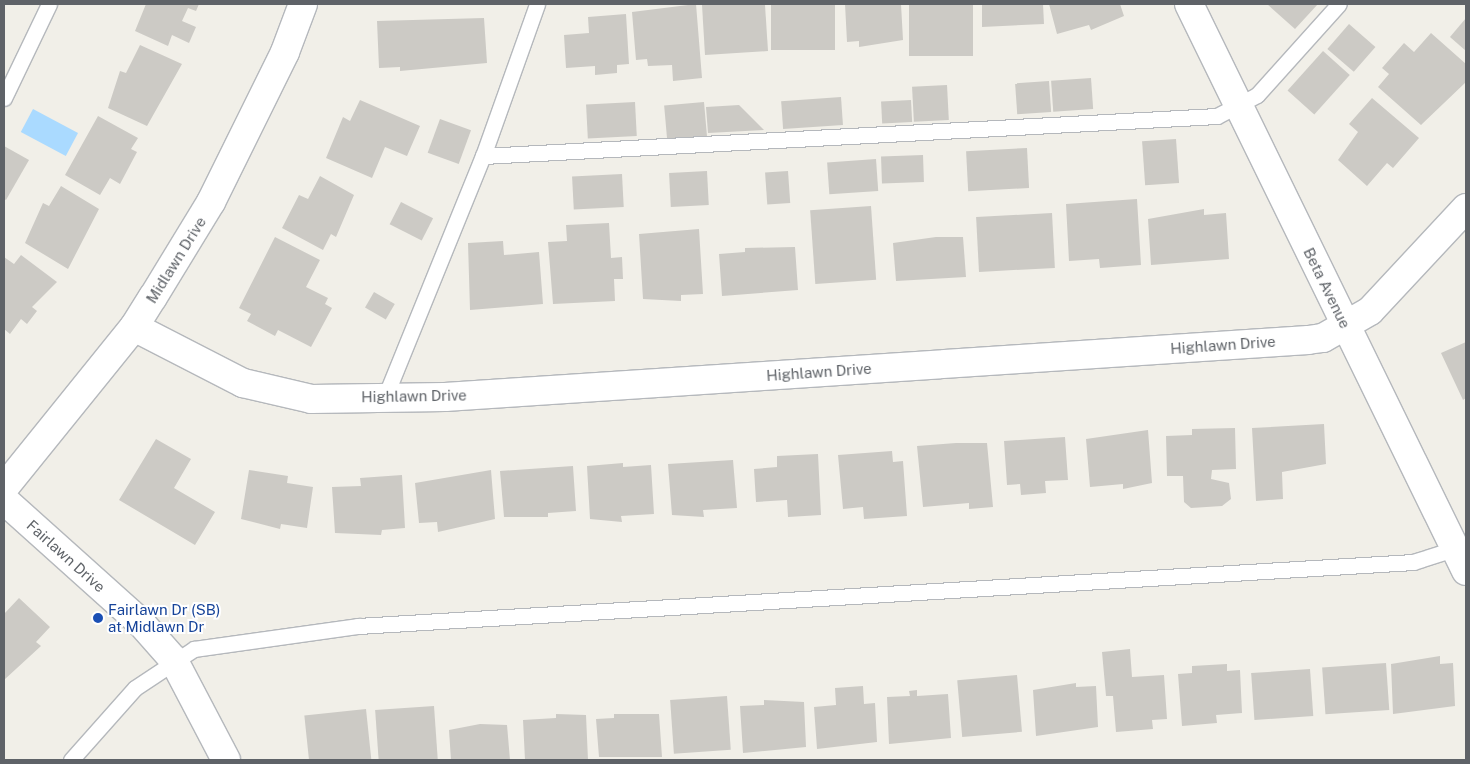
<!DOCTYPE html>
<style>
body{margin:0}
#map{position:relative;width:1470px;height:764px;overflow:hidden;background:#f1efe8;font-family:"Public Sans",sans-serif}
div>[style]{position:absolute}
.water>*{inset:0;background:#aadaff;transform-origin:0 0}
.building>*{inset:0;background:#cccac5;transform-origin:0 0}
.roads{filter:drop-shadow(1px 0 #b5b8bc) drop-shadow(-1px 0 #b5b8bc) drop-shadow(0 1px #b5b8bc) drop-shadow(0 -1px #b5b8bc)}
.service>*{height:15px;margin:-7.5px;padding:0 7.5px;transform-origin:7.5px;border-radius:7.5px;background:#fff}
.minor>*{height:28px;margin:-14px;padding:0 14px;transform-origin:14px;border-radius:14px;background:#fff}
.dots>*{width:14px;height:14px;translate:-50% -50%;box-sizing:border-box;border:2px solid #fff;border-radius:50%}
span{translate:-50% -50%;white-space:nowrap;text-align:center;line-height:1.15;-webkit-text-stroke:4px #fff;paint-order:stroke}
.street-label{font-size:15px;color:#5f6368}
.transit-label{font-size:15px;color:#164399}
.left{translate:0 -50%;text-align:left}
.frame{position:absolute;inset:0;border:5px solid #5f6368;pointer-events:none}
</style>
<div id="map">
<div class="water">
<div style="left:33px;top:109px;width:51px;height:26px;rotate:28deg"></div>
</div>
<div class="building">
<div style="clip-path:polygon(146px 4px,199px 4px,196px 11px,188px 8px,182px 21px,196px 27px,189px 43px,172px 35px,168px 46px,135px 31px)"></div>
<div style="clip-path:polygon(696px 4px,702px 78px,673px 81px,672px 65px,648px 66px,647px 59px,636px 60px,632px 12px)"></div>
<div style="clip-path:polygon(716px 4px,765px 5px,768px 51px,705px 55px,702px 5px)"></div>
<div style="left:771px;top:4px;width:64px;height:46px"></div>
<div style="clip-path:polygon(845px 4px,901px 4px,903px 40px,859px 47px,859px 41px,847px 42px)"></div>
<div style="left:909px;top:4px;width:64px;height:52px"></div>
<div style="clip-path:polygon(982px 4px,1043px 4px,1044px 24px,982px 27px)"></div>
<div style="clip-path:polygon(1049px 4px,1120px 4px,1124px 16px,1091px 30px,1089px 25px,1057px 34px)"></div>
<div style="clip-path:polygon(1267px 4px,1318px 4px,1295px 29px)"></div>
<div style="clip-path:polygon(626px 14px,629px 64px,617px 65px,617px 73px,595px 75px,595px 66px,566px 68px,564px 35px,589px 33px,588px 17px)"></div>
<div style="clip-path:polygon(484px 18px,487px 63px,400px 71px,400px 67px,379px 68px,377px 21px)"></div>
<div style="clip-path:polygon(1466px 18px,1466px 51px,1450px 37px)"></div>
<div style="left:1349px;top:24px;width:35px;height:33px;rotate:41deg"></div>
<div style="clip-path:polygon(1431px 33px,1466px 64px,1466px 82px,1421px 125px,1378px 87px,1389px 74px,1382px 68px,1404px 43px,1414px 52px)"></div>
<div style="clip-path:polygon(140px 45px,182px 64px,147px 126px,108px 108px,120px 71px,126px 73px)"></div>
<div style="left:1323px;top:51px;width:36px;height:53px;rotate:42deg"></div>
<div style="left:1091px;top:78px;width:31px;height:40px;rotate:86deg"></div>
<div style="left:1049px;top:81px;width:31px;height:34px;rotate:86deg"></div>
<div style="left:947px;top:85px;width:35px;height:35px;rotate:87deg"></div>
<div style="left:841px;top:97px;width:28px;height:60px;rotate:86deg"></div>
<div style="clip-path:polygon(1372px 98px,1419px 138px,1393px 168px,1387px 163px,1367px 186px,1338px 160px,1358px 132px,1349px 124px)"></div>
<div style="clip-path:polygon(360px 100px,420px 126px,407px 156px,385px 147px,372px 178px,326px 158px,343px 117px,350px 121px)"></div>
<div style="left:911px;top:100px;width:22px;height:30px;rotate:87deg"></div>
<div style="left:635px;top:102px;width:34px;height:49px;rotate:87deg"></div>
<div style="left:704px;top:102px;width:35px;height:40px;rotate:85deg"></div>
<div style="clip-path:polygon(739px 105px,764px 130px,708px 133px,706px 107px)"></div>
<div style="clip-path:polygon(98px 116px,138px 138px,131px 149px,137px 152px,120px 184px,110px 178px,100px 195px,65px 175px)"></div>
<div style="left:440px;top:119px;width:33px;height:36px;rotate:20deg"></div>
<div style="left:1176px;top:139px;width:44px;height:34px;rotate:86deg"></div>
<div style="clip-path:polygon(4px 146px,29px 160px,6px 200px,4px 199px)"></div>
<div style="left:1027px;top:148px;width:40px;height:61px;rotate:87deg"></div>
<div style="left:923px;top:155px;width:27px;height:42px;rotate:88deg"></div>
<div style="left:876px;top:159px;width:32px;height:49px;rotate:86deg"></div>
<div style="left:707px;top:171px;width:34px;height:38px;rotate:87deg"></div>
<div style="left:788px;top:171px;width:32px;height:23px;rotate:86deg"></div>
<div style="left:622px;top:174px;width:33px;height:50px;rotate:87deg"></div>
<div style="clip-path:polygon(320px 176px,354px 195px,336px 237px,331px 234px,323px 250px,282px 228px,299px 195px,308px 199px)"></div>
<div style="clip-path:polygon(61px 186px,99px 209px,68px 269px,25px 243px,43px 203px,49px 206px)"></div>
<div style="clip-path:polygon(1137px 199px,1141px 265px,1100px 268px,1099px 259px,1069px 261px,1066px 204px)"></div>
<div style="left:401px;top:202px;width:36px;height:25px;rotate:27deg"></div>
<div style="left:871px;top:206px;width:74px;height:61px;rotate:86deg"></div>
<div style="clip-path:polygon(1204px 209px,1204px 215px,1226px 213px,1229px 259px,1151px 265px,1148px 219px)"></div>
<div style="left:1052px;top:213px;width:55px;height:76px;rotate:87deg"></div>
<div style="clip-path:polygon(609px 223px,611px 258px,622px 257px,623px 279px,614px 279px,615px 301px,553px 304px,548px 242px,567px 241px,566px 225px)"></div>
<div style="clip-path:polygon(699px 229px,703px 294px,681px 295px,681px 301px,643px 299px,639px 234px)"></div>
<div style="clip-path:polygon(275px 237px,320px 260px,306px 287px,328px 298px,325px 304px,332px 308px,311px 347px,278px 330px,275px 336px,247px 321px,251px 314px,239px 308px)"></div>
<div style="clip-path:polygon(936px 237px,963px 237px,966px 277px,896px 281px,893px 243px)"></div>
<div style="clip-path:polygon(503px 241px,504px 255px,539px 252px,543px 304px,470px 310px,468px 243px)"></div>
<div style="clip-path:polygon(795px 247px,798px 290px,722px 296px,719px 254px,745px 252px,745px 248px)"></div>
<div style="clip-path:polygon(21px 255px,57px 282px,32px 307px,37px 311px,27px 324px,21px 319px,10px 334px,4px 329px,4px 257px,14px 264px)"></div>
<div style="left:374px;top:292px;width:24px;height:18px;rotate:30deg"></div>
<div style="clip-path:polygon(1466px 342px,1466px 398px,1463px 400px,1441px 353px)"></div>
<div style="clip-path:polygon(1324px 424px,1326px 464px,1282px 472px,1283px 499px,1256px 501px,1252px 428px)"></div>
<div style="clip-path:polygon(1235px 428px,1236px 469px,1212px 470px,1211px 479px,1229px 483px,1231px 499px,1222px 506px,1191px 508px,1184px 502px,1183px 476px,1167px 476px,1166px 436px,1192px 435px,1192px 429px)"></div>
<div style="clip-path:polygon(1148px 430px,1152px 483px,1123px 489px,1123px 484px,1090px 487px,1086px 439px)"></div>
<div style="clip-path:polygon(1065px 437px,1068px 480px,1045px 481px,1046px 493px,1021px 495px,1020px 484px,1007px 485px,1004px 441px)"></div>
<div style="clip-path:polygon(156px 439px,191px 459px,174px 488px,215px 512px,195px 545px,119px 500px)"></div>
<div style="clip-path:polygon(956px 443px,987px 443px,993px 507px,969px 509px,969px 503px,923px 507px,917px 446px)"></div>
<div style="clip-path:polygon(892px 451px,893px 462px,903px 461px,907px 516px,864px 519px,863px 507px,843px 509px,838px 455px)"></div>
<div style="clip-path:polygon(818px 454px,821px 515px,788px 517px,787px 500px,756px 502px,754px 469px,777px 467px,777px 456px)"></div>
<div style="clip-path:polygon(733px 460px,737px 508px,703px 510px,704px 517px,672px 515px,668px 464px)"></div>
<div style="clip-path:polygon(623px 463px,623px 467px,651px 465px,654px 514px,621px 516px,622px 522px,590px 519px,587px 466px)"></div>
<div style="clip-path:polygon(573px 466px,576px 511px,548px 513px,548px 517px,504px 517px,500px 471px)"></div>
<div style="clip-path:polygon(249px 470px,288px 476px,287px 483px,313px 487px,307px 528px,281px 524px,280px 529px,241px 519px)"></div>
<div style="clip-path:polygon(491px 470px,495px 519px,438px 532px,437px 522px,419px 523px,415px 483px)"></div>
<div style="clip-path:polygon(402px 475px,405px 528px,382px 530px,381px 535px,335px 533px,332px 487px,361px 486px,360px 478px)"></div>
<div style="clip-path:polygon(19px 598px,50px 627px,36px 642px,41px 646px,4px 680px,4px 614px)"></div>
<div style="clip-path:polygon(1130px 649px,1132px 677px,1164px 675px,1167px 719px,1152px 720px,1153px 729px,1116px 732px,1113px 696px,1106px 696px,1102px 652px)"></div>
<div style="clip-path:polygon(1440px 656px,1440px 664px,1453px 663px,1455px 706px,1393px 714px,1391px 664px)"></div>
<div style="left:1386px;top:663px;width:47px;height:64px;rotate:86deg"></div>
<div style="clip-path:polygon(1227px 664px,1227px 671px,1240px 670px,1242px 713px,1216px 715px,1217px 723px,1182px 726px,1178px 674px,1192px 673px,1192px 666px)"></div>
<div style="left:1310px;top:669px;width:47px;height:59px;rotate:86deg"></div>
<div style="left:1017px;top:675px;width:57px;height:60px;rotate:85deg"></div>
<div style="clip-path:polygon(1076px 683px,1076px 687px,1096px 686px,1098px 727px,1036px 736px,1033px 690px)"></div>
<div style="clip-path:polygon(863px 686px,864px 704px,875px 703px,877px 742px,817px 749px,814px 707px,836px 705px,835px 688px)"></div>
<div style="clip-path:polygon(917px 690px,917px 696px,948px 694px,951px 738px,889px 744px,887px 697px,910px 696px,909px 691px)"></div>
<div style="left:727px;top:696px;width:54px;height:57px;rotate:86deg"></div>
<div style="clip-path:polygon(764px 700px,804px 702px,806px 747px,743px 753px,740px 706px,764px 705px)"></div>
<div style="left:434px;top:706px;width:54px;height:59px;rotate:86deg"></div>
<div style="left:366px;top:709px;width:51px;height:62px;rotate:84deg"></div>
<div style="clip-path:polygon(556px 714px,586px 715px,588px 760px,525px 760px,523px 720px,556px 718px)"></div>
<div style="clip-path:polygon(614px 714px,659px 714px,662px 757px,599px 757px,596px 719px,614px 718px)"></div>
<div style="clip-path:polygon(480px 724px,507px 725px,510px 760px,451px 760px,449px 730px)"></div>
</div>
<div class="roads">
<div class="service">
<div style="left:4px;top:98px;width:104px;rotate:-64.4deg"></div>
<div style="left:483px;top:156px;width:735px;rotate:-3.12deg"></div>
<div style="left:1217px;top:116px;width:45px;rotate:-27.7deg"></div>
<div style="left:1257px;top:95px;width:122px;rotate:-48deg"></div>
<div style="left:385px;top:397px;width:260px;rotate:-67.9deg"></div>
<div style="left:483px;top:156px;width:161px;rotate:-70.4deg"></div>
<div style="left:71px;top:760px;width:96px;rotate:-48.4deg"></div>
<div style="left:135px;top:688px;width:71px;rotate:-33.5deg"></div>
<div style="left:194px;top:649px;width:166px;rotate:-8deg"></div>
<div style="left:358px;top:626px;width:1057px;rotate:-3.47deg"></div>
<div style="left:1413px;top:562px;width:49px;rotate:-17.7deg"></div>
</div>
<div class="minor">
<div style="left:1189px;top:4px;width:631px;rotate:63.96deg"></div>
<div style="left:134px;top:327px;width:123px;rotate:27.2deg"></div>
<div style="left:243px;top:383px;width:70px;rotate:13.2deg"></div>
<div style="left:311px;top:399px;width:134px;rotate:-0.9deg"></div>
<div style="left:445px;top:397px;width:865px;rotate:-3.78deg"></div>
<div style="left:1308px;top:340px;width:15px;rotate:-8deg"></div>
<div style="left:1323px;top:338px;width:54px;rotate:-29.9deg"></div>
<div style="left:1370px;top:311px;width:141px;rotate:-47deg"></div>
<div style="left:4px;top:488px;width:207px;rotate:-51.1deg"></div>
<div style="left:134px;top:327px;width:36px;rotate:-58deg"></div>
<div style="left:153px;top:297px;width:111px;rotate:-58.6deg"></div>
<div style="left:211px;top:202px;width:167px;rotate:-63.7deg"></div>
<div style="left:285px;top:52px;width:51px;rotate:-69.4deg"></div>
<div style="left:4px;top:500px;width:186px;rotate:41.9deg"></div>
<div style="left:142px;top:624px;width:47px;rotate:48.5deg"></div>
<div style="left:173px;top:659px;width:114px;rotate:62.3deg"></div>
</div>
</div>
<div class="dots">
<div style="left:98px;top:618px;background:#1a4fb4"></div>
</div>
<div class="street-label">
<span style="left:176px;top:260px;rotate:-58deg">Midlawn Drive</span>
<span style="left:1327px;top:288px;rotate:64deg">Beta Avenue</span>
<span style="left:1223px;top:345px;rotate:-4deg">Highlawn Drive</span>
<span style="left:819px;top:372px;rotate:-4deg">Highlawn Drive</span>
<span style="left:414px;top:396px;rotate:-1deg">Highlawn Drive</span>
<span style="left:66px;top:556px;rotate:42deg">Fairlawn Drive</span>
</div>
<div class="transit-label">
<span class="left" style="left:108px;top:618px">Fairlawn Dr (SB)<br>at Midlawn Dr</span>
</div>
<div class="frame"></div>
</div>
